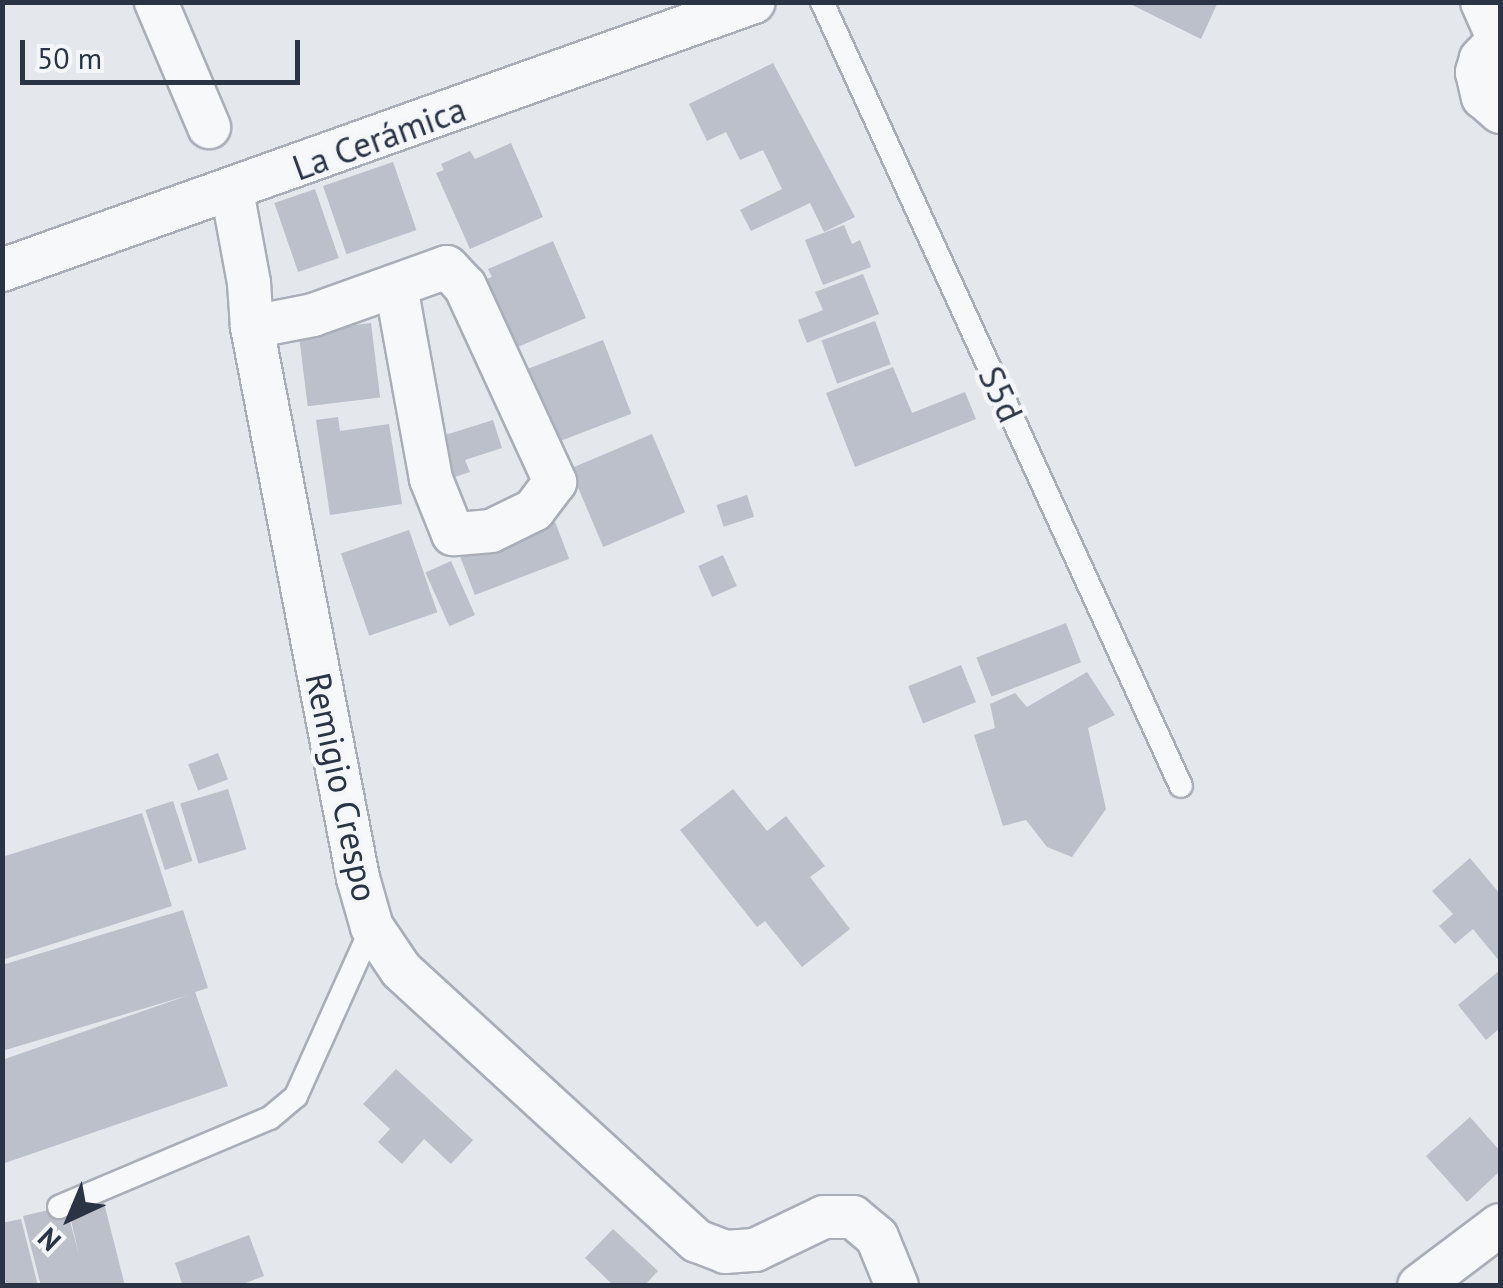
<!DOCTYPE html>
<meta charset="utf-8">
<style>
body{margin:0}
#map{position:relative;width:1503px;height:1288px;overflow:hidden;background:#e4e7ec;font-family:"PT Sans",sans-serif}
div>[style]{position:absolute}
.building>*{inset:0;background:#bbc0ca;transform-origin:0 0}
.roads{filter:drop-shadow(2px 0 #a9aeb7) drop-shadow(-2px 0 #a9aeb7) drop-shadow(0 2px #a9aeb7) drop-shadow(0 -2px #a9aeb7)}
.lane>*{height:22px;margin:-11px;padding:0 11px;transform-origin:11px;border-radius:11px;background:#f7f8fa}
.street>*{height:42px;margin:-21px;padding:0 21px;transform-origin:21px;border-radius:21px;background:#f7f8fa}
span{translate:-50% -50%;white-space:nowrap;text-align:center;line-height:1.15;-webkit-text-stroke:9px #f4f6f9;paint-order:stroke}
.street-label{font-size:35px;color:#2b3445}
.frame{position:absolute;inset:0;border:5px solid #2b3445;pointer-events:none}
.north{position:absolute;left:20px;top:1168px;width:100px;height:100px;-webkit-text-stroke:8px #f4f6f9;paint-order:stroke;rotate:224deg;font-size:28px;font-weight:700;line-height:40px;text-align:center;color:#2b3445}
.north::after{content:'';display:block;margin:auto;width:35px;height:45px;background:#2b3445;clip-path:polygon(50% 0,100% 100%,50% 72%,0 100%)}
.scale{position:absolute;left:20px;top:40px;width:280px;height:45px;box-sizing:border-box;border:5px solid #2b3445;border-top:0;padding-left:12px;font-size:30px;line-height:35px;white-space:nowrap;color:#2b3445;-webkit-text-stroke:8px #f4f6f9;paint-order:stroke}
</style>
<div id="map">
<div class="building">
<div style="clip-path:polygon(1126px 2px,1218px 2px,1201px 39px)"></div>
<div style="clip-path:polygon(773px 63px,855px 217px,824px 232px,810px 203px,751px 231px,740px 210px,782px 189px,763px 150px,740px 160px,726px 132px,707px 141px,689px 104px)"></div>
<div style="clip-path:polygon(511px 143px,543px 217px,470px 249px,436px 173px,444px 170px,441px 164px,470px 151px,475px 159px)"></div>
<div style="left:393px;top:162px;width:72px;height:74px;rotate:71deg"></div>
<div style="left:315px;top:189px;width:73px;height:43px;rotate:71deg"></div>
<div style="clip-path:polygon(844px 225px,852px 244px,860px 240px,871px 267px,823px 285px,805px 240px)"></div>
<div style="clip-path:polygon(553px 241px,586px 318px,513px 349px,483px 280px,492px 277px,488px 269px)"></div>
<div style="clip-path:polygon(863px 274px,879px 314px,807px 343px,798px 320px,823px 310px,815px 292px)"></div>
<div style="left:875px;top:321px;width:46px;height:57px;rotate:70deg"></div>
<div style="left:371px;top:323px;width:75px;height:73px;rotate:83deg"></div>
<div style="left:603px;top:340px;width:79px;height:84px;rotate:69deg"></div>
<div style="clip-path:polygon(893px 367px,912px 413px,965px 392px,976px 419px,855px 467px,826px 393px)"></div>
<div style="clip-path:polygon(338px 417px,340px 431px,389px 424px,402px 504px,330px 515px,316px 420px)"></div>
<div style="clip-path:polygon(493px 420px,502px 448px,465px 460px,470px 472px,455px 477px,442px 436px)"></div>
<div style="left:652px;top:434px;width:85px;height:89px;rotate:67deg"></div>
<div style="left:747px;top:495px;width:23px;height:32px;rotate:72deg"></div>
<div style="left:552px;top:514px;width:48px;height:101px;rotate:69deg"></div>
<div style="left:409px;top:530px;width:87px;height:72px;rotate:71deg"></div>
<div style="left:723px;top:555px;width:34px;height:27px;rotate:66deg"></div>
<div style="left:451px;top:561px;width:59px;height:28px;rotate:66deg"></div>
<div style="left:1066px;top:623px;width:42px;height:96px;rotate:69deg"></div>
<div style="left:961px;top:665px;width:40px;height:57px;rotate:68deg"></div>
<div style="clip-path:polygon(1087px 672px,1115px 715px,1088px 728px,1106px 809px,1072px 857px,1047px 847px,1026px 820px,1003px 826px,974px 735px,995px 728px,990px 704px,1015px 693px,1027px 707px)"></div>
<div style="left:218px;top:753px;width:28px;height:32px;rotate:69deg"></div>
<div style="left:228px;top:789px;width:63px;height:50px;rotate:73deg"></div>
<div style="clip-path:polygon(733px 789px,767px 831px,786px 816px,825px 866px,810px 877px,850px 929px,802px 967px,765px 921px,757px 927px,680px 830px)"></div>
<div style="left:173px;top:801px;width:63px;height:29px;rotate:72deg"></div>
<div style="clip-path:polygon(142px 813px,172px 906px,2px 960px,2px 857px)"></div>
<div style="clip-path:polygon(1470px 858px,1500px 894px,1500px 962px,1473px 929px,1455px 944px,1439px 926px,1453px 914px,1432px 891px)"></div>
<div style="clip-path:polygon(183px 910px,208px 988px,195px 992px,228px 1086px,2px 1164px,2px 1060px,189px 995px,2px 1051px,2px 965px)"></div>
<div style="clip-path:polygon(1500px 970px,1500px 1028px,1486px 1040px,1458px 1005px)"></div>
<div style="clip-path:polygon(396px 1069px,473px 1140px,451px 1164px,424px 1139px,402px 1164px,378px 1142px,390px 1129px,363px 1104px)"></div>
<div style="clip-path:polygon(1470px 1117px,1500px 1151px,1500px 1171px,1467px 1202px,1426px 1156px)"></div>
<div style="clip-path:polygon(103px 1199px,125px 1286px,41px 1286px,23px 1216px,66px 1206px,79px 1255px,68px 1207px)"></div>
<div style="clip-path:polygon(21px 1219px,38px 1286px,2px 1286px,2px 1223px)"></div>
<div style="clip-path:polygon(613px 1229px,658px 1271px,644px 1286px,614px 1286px,585px 1258px)"></div>
<div style="clip-path:polygon(249px 1235px,264px 1276px,238px 1286px,183px 1286px,175px 1263px)"></div>
</div>
<div class="roads">
<div class="lane">
<div style="left:822px;top:2px;width:862px;rotate:65.4deg"></div>
<div style="left:59px;top:1207px;width:229px;rotate:-22.9deg"></div>
<div style="left:270px;top:1118px;width:34px;rotate:-40deg"></div>
<div style="left:296px;top:1096px;width:185px;rotate:-65.8deg"></div>
</div>
<div class="street">
<div style="left:156px;top:2px;width:136px;rotate:67deg"></div>
<div style="left:1482px;top:2px;width:42px;rotate:65.9deg"></div>
<div style="left:1500px;top:39px;width:28px;rotate:134deg"></div>
<div style="left:1481px;top:59px;width:14px;rotate:107deg"></div>
<div style="left:1477px;top:72px;width:26px;rotate:77deg"></div>
<div style="left:1483px;top:97px;width:23px;rotate:41deg"></div>
<div style="left:232px;top:191px;width:94px;rotate:79.5deg"></div>
<div style="left:249px;top:283px;width:44px;rotate:86.1deg"></div>
<div style="left:252px;top:327px;width:561px;rotate:79.11deg"></div>
<div style="left:358px;top:878px;width:51px;rotate:74.1deg"></div>
<div style="left:372px;top:927px;width:52px;rotate:56deg"></div>
<div style="left:401px;top:970px;width:401px;rotate:42.5deg"></div>
<div style="left:697px;top:1241px;width:30px;rotate:21deg"></div>
<div style="left:725px;top:1252px;width:30px;rotate:-4deg"></div>
<div style="left:755px;top:1250px;width:76px;rotate:-25.6deg"></div>
<div style="left:824px;top:1217px;width:29px"></div>
<div style="left:853px;top:1217px;width:31px;rotate:40deg"></div>
<div style="left:877px;top:1237px;width:53px;rotate:67.8deg"></div>
<div style="left:2px;top:270px;width:798px;rotate:-19.62deg"></div>
<div style="left:252px;top:327px;width:62px;rotate:-11.1deg"></div>
<div style="left:313px;top:315px;width:142px;rotate:-19.7deg"></div>
<div style="left:447px;top:267px;width:26px;rotate:47deg"></div>
<div style="left:465px;top:286px;width:216px;rotate:65.3deg"></div>
<div style="left:555px;top:482px;width:35px;rotate:127deg"></div>
<div style="left:534px;top:510px;width:48px;rotate:154deg"></div>
<div style="left:491px;top:531px;width:38px;rotate:175deg"></div>
<div style="left:453px;top:534px;width:59px;rotate:-111.8deg"></div>
<div style="left:431px;top:479px;width:195px;rotate:-100.3deg"></div>
<div style="left:1419px;top:1286px;width:101px;rotate:-37deg"></div>
</div>
</div>
<div class="street-label">
<span style="left:379px;top:138px;rotate:-20deg">La Cerámica</span>
<span style="left:1001px;top:394px;rotate:65deg">S5d</span>
<span style="left:342px;top:787px;rotate:78deg">Remigio Crespo</span>
</div>
<div class="frame"></div>
<div class="north">N</div>
<div class="scale">50 m</div>
</div>
